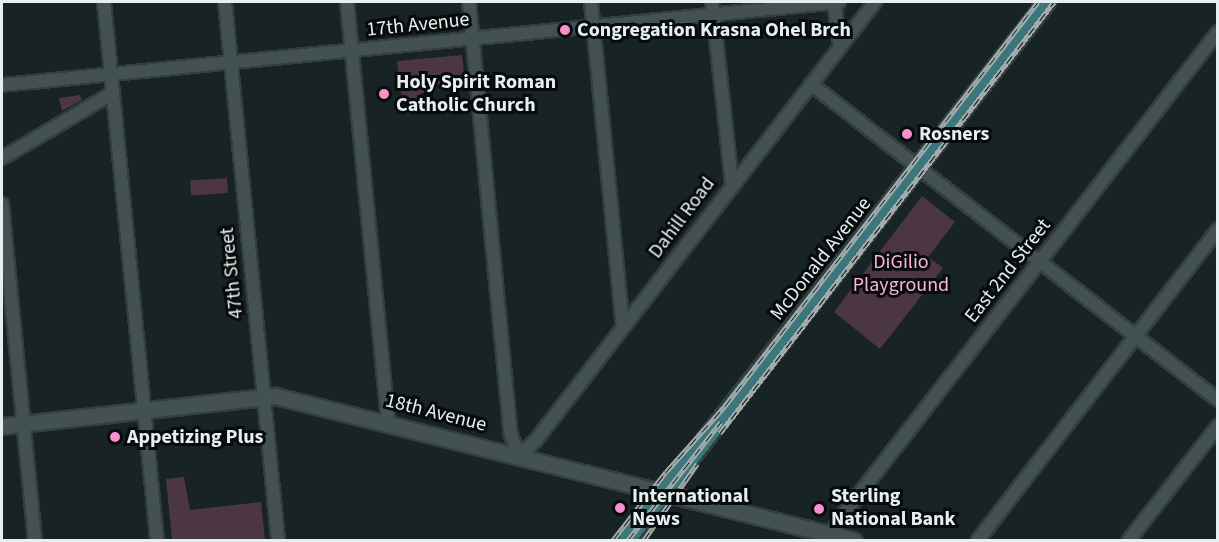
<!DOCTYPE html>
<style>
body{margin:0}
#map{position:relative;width:1219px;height:542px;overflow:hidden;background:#172324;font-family:"Source Sans 3",sans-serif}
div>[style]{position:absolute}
.green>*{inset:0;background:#4d3643;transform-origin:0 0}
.roads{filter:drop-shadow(2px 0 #353e3f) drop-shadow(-2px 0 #353e3f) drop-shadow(0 2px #353e3f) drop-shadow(0 -2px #353e3f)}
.minor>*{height:12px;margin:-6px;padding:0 6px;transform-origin:6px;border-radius:6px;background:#445152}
.tertiary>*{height:15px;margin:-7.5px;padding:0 7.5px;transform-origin:7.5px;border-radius:7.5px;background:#445152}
.secondary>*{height:16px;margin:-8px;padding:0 8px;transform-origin:8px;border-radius:8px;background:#3b767b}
.rail>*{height:5px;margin-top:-2.5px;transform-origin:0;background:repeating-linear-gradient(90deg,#070b0c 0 9px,#a3acad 0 18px);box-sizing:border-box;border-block:2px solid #a3acad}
.dots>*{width:16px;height:16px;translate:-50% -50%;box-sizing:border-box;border:3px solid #070b0c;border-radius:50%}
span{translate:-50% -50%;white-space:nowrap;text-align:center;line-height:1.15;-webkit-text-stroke:6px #070b0c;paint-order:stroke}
.street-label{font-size:20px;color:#e7eeef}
.poi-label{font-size:20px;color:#e7eeef;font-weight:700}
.left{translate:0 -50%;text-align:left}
.park-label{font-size:20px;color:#fab5db}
.frame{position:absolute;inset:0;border:3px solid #e7eeef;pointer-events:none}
</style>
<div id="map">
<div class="green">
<div style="clip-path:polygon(462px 55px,465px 83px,432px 86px,432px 92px,420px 93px,422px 113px,407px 114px,406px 103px,402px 103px,397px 61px)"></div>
<div style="clip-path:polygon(80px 95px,82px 100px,62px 111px,59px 98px)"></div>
<div style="left:227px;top:178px;width:15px;height:37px;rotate:86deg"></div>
<div style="clip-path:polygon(922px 196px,955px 222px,928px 257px,943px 268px,880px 349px,834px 312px)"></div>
<div style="clip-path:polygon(184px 477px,190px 510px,261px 502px,265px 540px,172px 540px,166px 479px)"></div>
</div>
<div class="roads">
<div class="minor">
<div style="left:104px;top:2px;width:541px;rotate:84.37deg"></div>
<div style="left:225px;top:2px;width:541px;rotate:84.37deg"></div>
<div style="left:347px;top:2px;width:423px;rotate:84.4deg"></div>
<div style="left:469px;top:2px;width:435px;rotate:84.5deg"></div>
<div style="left:511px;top:435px;width:22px;rotate:69deg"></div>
<div style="left:519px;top:456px;width:23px;rotate:-43deg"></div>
<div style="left:536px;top:440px;width:554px;rotate:-52.26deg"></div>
<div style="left:591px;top:2px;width:327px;rotate:84.4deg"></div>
<div style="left:712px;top:2px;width:183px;rotate:83.7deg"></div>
<div style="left:834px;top:2px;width:44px;rotate:82.2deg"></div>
<div style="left:811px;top:84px;width:515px;rotate:37.83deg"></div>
<div style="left:2px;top:85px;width:841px;rotate:-5.66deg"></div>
<div style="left:2px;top:158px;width:129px;rotate:-30.4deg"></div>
<div style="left:2px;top:204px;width:338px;rotate:84.4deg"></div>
<div style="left:827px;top:540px;width:23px;rotate:-59deg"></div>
<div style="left:839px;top:520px;width:618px;rotate:-52.17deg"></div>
<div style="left:978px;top:540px;width:393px;rotate:-52.3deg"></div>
<div style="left:1129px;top:540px;width:145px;rotate:-52deg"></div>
</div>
<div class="tertiary">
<div style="left:2px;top:426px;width:275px;rotate:-6.3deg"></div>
<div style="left:275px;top:396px;width:596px;rotate:13.99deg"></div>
</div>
<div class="secondary">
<div style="left:627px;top:540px;width:683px;rotate:-52.02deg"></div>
</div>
</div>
<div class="rail">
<div style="left:720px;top:433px;width:545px;rotate:-52.23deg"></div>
<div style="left:613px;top:540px;width:86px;rotate:-52.1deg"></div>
<div style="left:666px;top:472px;width:89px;rotate:-48.2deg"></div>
<div style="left:725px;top:406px;width:511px;rotate:-52.23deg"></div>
<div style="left:628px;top:540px;width:150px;rotate:-51.8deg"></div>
<div style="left:644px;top:540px;width:93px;rotate:-55.1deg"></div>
</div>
<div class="dots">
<div style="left:565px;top:30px;background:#f890cc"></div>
<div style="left:384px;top:94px;background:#f890cc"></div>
<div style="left:907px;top:134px;background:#f890cc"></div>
<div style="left:115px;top:437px;background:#f890cc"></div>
<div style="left:620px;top:508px;background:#f890cc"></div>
<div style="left:819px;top:509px;background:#f890cc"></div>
</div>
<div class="street-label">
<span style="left:418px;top:25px;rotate:-6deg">17th Avenue</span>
<span style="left:682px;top:218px;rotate:-53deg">Dahill Road</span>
<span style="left:821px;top:259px;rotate:-52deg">McDonald Avenue</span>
<span style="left:1008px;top:271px;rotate:-52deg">East 2nd Street</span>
<span style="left:232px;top:273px;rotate:-96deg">47th Street</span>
<span style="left:436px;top:413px;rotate:14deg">18th Avenue</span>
</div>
<div class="poi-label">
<span class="left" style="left:577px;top:30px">Congregation Krasna Ohel Brch</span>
<span class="left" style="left:396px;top:94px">Holy Spirit Roman<br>Catholic Church</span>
<span class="left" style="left:919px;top:134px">Rosners</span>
<span class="left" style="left:127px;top:437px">Appetizing Plus</span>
<span class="left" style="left:632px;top:508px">International<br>News</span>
<span class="left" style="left:831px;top:508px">Sterling<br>National Bank</span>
</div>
<div class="park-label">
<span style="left:901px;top:274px">DiGilio<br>Playground</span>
</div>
<div class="frame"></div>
</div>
